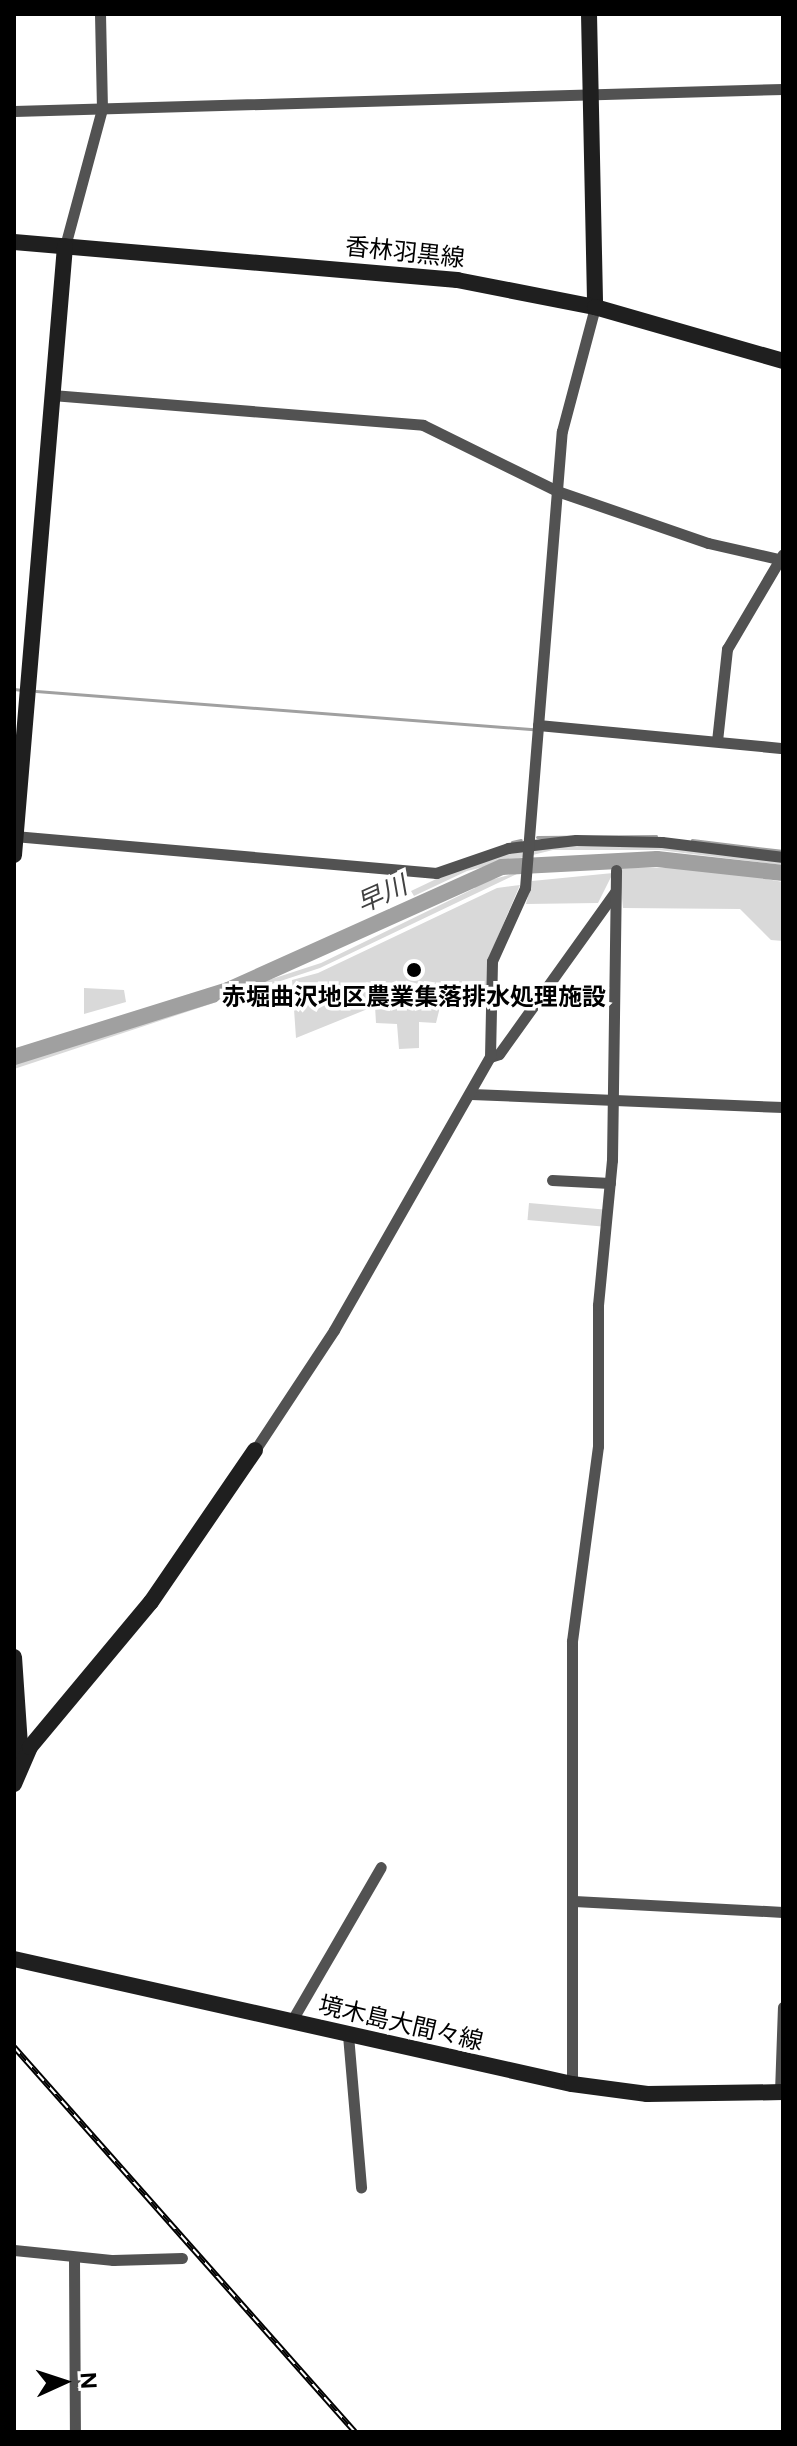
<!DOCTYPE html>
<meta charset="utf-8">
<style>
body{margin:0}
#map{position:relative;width:797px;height:2446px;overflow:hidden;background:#fff;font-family:Figtree,"Noto Sans JP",sans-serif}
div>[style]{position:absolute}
.green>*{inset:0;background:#d9d9d9;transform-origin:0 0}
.stream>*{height:3px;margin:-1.5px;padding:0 1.5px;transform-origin:1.5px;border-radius:1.5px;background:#a0a0a0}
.river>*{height:16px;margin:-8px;padding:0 8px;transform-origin:8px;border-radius:8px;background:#a0a0a0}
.street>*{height:11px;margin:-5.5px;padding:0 5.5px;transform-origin:5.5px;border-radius:5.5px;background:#525252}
.secondary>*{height:16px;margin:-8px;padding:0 8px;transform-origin:8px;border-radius:8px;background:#1f1f1f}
.rail>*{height:6px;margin-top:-3px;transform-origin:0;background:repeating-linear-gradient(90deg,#fff 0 9px,#000 0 18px);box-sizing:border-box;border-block:2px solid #000}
.dots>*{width:22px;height:22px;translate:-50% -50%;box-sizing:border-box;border:4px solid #fff;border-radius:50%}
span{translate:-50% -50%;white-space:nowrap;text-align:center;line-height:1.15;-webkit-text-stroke:7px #fff;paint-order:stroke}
.street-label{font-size:24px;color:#000}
.poi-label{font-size:24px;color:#000;font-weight:700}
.water-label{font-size:26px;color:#414141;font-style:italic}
.frame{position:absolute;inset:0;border:16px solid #000;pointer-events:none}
.north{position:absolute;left:24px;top:2342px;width:80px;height:80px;-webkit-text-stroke:6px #fff;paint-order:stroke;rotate:87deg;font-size:22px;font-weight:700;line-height:32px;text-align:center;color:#000}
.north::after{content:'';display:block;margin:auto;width:28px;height:36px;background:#000;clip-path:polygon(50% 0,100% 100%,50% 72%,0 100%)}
</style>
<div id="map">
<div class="green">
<div style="clip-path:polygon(636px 843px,783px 859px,783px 865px,659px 850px,553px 850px,467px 871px,414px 896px,411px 891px,474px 861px,537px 847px)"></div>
<div style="clip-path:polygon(619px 867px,712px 869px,783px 882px,783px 941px,771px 940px,740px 909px,623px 908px)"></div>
<div style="clip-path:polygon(521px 872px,320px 968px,14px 1069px,14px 1063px,321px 963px,475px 888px,475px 884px)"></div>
<div style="clip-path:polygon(613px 873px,598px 903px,526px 904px,532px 881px)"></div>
<div style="clip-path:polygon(520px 885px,487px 962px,487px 1003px,441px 1003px,436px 1023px,419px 1022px,419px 1048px,399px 1049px,397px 1024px,376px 1023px,375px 1006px,296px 1038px,292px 980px,318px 973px,497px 888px)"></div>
<div style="clip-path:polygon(84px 988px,124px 990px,126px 1002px,84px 1014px)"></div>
<div style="left:529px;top:1203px;width:75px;height:17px;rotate:5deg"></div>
</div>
<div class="stream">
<div style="left:14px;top:689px;width:8px;rotate:7deg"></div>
<div style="left:36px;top:691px;width:499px;rotate:4.4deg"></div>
<div style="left:537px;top:837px;width:119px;rotate:-0.5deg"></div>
<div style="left:692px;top:840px;width:92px;rotate:6.9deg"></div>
<div style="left:512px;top:842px;width:9px;rotate:-13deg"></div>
</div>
<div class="river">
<div style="left:14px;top:1057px;width:224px;rotate:-17.4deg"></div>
<div style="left:228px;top:990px;width:300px;rotate:-24.2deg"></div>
<div style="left:502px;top:867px;width:155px;rotate:-3deg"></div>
<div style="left:657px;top:859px;width:127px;rotate:6.3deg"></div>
</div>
<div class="street">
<div style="left:14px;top:111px;width:769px;rotate:-1.64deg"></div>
<div style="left:65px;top:246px;width:142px;rotate:-74.9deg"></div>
<div style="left:102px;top:109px;width:95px;rotate:-91.2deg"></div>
<div style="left:52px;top:395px;width:372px;rotate:4.6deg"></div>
<div style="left:423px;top:425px;width:149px;rotate:26.2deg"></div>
<div style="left:557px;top:491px;width:160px;rotate:19deg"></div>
<div style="left:708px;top:543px;width:77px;rotate:12.8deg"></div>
<div style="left:538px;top:725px;width:246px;rotate:5.4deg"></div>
<div style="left:717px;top:741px;width:93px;rotate:-83.8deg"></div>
<div style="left:727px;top:649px;width:110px;rotate:-59.5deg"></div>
<div style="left:14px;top:836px;width:424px;rotate:5deg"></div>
<div style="left:436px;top:873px;width:76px;rotate:-19.1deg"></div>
<div style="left:508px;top:848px;width:68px;rotate:-6.7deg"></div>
<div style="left:576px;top:840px;width:86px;rotate:1.3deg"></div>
<div style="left:662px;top:842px;width:122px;rotate:7.1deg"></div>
<div style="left:490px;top:1057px;width:9px;rotate:-18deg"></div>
<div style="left:499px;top:1054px;width:199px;rotate:-54.4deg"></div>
<div style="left:471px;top:1094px;width:312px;rotate:2.4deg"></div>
<div style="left:552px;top:1180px;width:58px;rotate:3deg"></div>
<div style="left:255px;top:1450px;width:144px;rotate:-56.6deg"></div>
<div style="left:334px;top:1330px;width:314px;rotate:-60.3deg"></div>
<div style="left:490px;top:1057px;width:96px;rotate:-88.8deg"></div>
<div style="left:492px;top:961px;width:80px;rotate:-65.7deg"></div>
<div style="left:525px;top:888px;width:458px;rotate:-85.4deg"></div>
<div style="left:562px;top:431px;width:128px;rotate:-75.1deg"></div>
<div style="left:574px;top:1901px;width:209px;rotate:3deg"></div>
<div style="left:291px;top:2022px;width:179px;rotate:-59.9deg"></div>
<div style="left:348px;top:2035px;width:153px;rotate:85.1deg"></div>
<div style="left:572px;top:2084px;width:443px;rotate:-90deg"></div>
<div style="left:572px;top:1641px;width:197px;rotate:-82.4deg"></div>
<div style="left:598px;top:1446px;width:141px;rotate:-90deg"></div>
<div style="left:598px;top:1305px;width:146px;rotate:-84.5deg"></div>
<div style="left:612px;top:1160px;width:290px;rotate:-89.2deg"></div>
<div style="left:780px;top:2092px;width:85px;rotate:-88deg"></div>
<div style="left:14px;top:2250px;width:100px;rotate:5.8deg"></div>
<div style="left:113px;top:2260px;width:69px;rotate:-1.7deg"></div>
<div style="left:74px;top:2258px;width:174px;rotate:89.7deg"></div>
</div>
<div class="secondary">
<div style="left:589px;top:14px;width:293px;rotate:88.8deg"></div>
<div style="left:14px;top:242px;width:445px;rotate:4.9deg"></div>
<div style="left:457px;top:280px;width:141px;rotate:11.1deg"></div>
<div style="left:595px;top:307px;width:196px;rotate:16deg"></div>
<div style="left:14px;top:855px;width:611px;rotate:-85.21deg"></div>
<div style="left:14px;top:1657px;width:104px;rotate:86.1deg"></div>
<div style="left:14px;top:1784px;width:40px;rotate:-66.6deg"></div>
<div style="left:30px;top:1747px;width:189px;rotate:-50.2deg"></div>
<div style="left:151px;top:1602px;width:184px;rotate:-55.6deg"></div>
<div style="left:14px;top:1959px;width:572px;rotate:12.63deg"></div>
<div style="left:572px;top:2084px;width:76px;rotate:7.6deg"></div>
<div style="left:647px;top:2094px;width:136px;rotate:-0.8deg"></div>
</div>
<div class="rail">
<div style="left:14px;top:2047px;width:514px;rotate:48.47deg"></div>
</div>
<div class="dots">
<div style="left:414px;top:970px;background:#000"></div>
</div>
<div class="street-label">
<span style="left:405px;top:252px;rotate:6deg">香林羽黒線</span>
<span style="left:401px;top:2023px;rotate:13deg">境木島大間々線</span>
</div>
<div class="poi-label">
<span style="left:414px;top:997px">赤堀曲沢地区農業集落排水処理施設</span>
</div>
<div class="water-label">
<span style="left:382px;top:895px;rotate:-24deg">早川</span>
</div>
<div class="frame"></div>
<div class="north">N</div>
</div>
